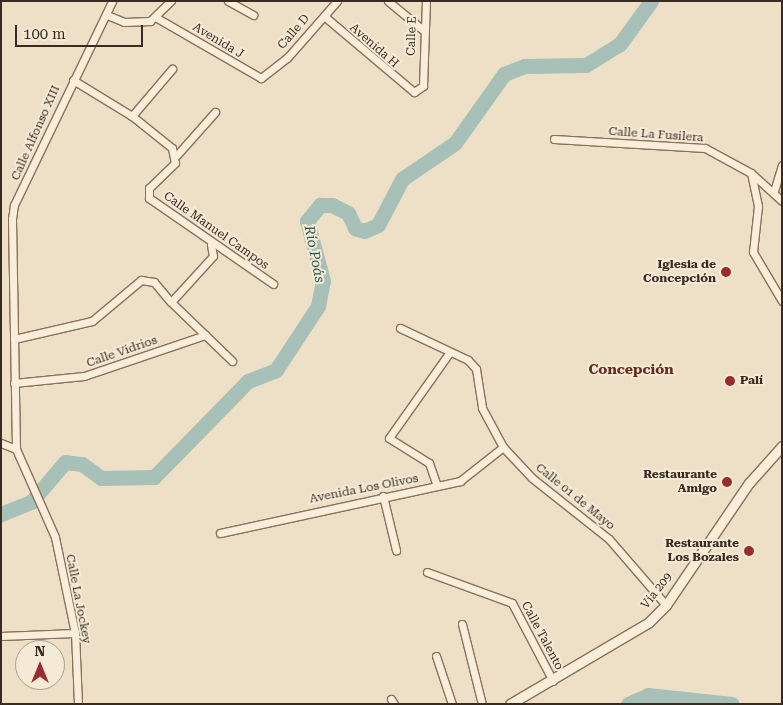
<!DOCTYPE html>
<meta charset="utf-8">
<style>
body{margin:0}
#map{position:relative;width:783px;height:705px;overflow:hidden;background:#eee0c6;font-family:"Roboto Serif",serif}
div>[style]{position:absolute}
.river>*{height:15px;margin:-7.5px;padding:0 7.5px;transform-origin:7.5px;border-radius:7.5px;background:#a7c1b8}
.roads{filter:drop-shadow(1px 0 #89715c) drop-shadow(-1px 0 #89715c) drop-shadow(0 1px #89715c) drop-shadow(0 -1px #89715c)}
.minor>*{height:7px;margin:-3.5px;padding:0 3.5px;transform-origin:3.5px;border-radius:3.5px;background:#f8eed9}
.secondary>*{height:9px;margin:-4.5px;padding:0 4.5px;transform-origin:4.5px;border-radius:4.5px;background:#f8eed9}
.dots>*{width:14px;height:14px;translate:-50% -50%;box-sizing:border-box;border:2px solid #f5ead6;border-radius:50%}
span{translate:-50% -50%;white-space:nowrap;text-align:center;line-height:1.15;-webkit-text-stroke:4px #f5ead6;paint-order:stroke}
.street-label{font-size:12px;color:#392b1f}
.poi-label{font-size:12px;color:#392b1f;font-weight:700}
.right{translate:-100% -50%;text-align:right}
.left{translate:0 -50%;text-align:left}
.water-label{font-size:14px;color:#2f5954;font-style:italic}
.neighbourhood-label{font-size:14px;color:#652a1f;font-weight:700}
.frame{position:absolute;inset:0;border:2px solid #392b1f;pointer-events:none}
.north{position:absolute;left:15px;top:640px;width:50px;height:50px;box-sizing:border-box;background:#f5ead6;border:1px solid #aa9e8d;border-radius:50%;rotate:0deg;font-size:14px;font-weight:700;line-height:20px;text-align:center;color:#392b1f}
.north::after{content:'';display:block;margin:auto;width:18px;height:22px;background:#972d33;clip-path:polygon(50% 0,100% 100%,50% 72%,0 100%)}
.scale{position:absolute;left:15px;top:25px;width:128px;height:22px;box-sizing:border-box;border:2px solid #392b1f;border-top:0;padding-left:6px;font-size:15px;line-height:18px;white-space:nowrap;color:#392b1f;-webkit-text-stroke:4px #f5ead6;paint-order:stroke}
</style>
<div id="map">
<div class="river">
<div style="left:1px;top:514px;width:32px;rotate:-22deg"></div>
<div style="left:31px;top:502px;width:52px;rotate:-49.6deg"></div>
<div style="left:65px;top:462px;width:17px;rotate:7deg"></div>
<div style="left:82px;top:464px;width:24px;rotate:36deg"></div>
<div style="left:101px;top:478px;width:53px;rotate:-1.1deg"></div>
<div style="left:154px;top:477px;width:134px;rotate:-45.6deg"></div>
<div style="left:248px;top:381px;width:30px;rotate:-21deg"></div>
<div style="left:276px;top:370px;width:77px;rotate:-56.7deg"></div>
<div style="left:318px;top:306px;width:25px;rotate:-79deg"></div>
<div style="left:323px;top:281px;width:62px;rotate:-104.9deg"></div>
<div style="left:307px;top:221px;width:21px;rotate:-51deg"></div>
<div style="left:320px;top:205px;width:12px"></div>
<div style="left:332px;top:205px;width:18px;rotate:27deg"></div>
<div style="left:348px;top:213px;width:17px;rotate:65deg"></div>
<div style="left:355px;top:228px;width:9px;rotate:18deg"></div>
<div style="left:364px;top:231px;width:15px;rotate:-23deg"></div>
<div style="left:378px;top:225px;width:52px;rotate:-62.4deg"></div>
<div style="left:402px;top:179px;width:64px;rotate:-34.2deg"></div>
<div style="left:455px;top:143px;width:85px;rotate:-54.6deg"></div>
<div style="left:504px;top:74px;width:22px;rotate:-21deg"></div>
<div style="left:525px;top:66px;width:61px;rotate:-0.9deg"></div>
<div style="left:586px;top:65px;width:40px;rotate:-32deg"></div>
<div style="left:620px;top:44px;width:53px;rotate:-54.2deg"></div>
<div style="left:628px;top:704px;width:22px;rotate:-24deg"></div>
<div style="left:648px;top:695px;width:84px;rotate:6.1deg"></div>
</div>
<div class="roads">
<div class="minor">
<div style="left:228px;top:1px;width:29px;rotate:29deg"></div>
<div style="left:388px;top:1px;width:45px;rotate:39.6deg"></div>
<div style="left:107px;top:15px;width:18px;rotate:22deg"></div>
<div style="left:124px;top:22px;width:26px;rotate:-2deg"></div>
<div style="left:150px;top:21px;width:29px;rotate:-44deg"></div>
<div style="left:324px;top:16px;width:118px;rotate:40.2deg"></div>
<div style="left:414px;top:92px;width:11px;rotate:-34deg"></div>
<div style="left:423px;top:86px;width:85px;rotate:-88deg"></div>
<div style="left:157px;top:18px;width:120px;rotate:30deg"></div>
<div style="left:261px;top:78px;width:33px;rotate:-38deg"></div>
<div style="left:287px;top:58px;width:76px;rotate:-48.7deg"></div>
<div style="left:73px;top:80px;width:69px;rotate:31.4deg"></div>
<div style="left:132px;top:116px;width:51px;rotate:38.7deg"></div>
<div style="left:172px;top:148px;width:15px;rotate:79deg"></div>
<div style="left:175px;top:163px;width:36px;rotate:136deg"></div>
<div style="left:149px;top:188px;width:10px;rotate:90deg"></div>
<div style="left:149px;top:198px;width:151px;rotate:34.7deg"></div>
<div style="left:132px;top:116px;width:62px;rotate:-49.6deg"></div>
<div style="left:554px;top:139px;width:151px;rotate:3.4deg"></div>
<div style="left:705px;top:148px;width:52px;rotate:28.5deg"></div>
<div style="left:751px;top:173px;width:42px;rotate:42.1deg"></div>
<div style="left:176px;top:156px;width:59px;rotate:-48.4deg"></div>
<div style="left:751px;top:173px;width:34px;rotate:78deg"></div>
<div style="left:758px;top:206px;width:46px;rotate:96.2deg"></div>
<div style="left:753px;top:252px;width:57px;rotate:59.4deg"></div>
<div style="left:774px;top:191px;width:27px;rotate:-73deg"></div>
<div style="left:211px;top:245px;width:11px;rotate:80deg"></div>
<div style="left:213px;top:256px;width:62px;rotate:132.4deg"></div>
<div style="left:171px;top:302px;width:85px;rotate:44deg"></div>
<div style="left:400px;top:328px;width:75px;rotate:25.2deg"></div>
<div style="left:468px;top:360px;width:12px;rotate:48deg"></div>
<div style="left:476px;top:369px;width:39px;rotate:81deg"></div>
<div style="left:482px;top:408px;width:44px;rotate:61.7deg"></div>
<div style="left:503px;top:447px;width:42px;rotate:46.9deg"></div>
<div style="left:532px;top:478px;width:98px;rotate:38.4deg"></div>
<div style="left:609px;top:539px;width:87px;rotate:49.2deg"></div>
<div style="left:14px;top:339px;width:80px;rotate:-13deg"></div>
<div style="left:92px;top:321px;width:64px;rotate:-39.9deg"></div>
<div style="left:141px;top:280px;width:13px;rotate:9deg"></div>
<div style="left:154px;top:282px;width:26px;rotate:50deg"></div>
<div style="left:14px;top:383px;width:70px;rotate:-5.7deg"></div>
<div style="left:84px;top:376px;width:128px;rotate:-18.7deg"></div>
<div style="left:1px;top:443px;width:16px;rotate:22deg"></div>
<div style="left:437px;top:486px;width:24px;rotate:-109deg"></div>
<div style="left:429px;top:463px;width:47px;rotate:-148deg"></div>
<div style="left:389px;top:438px;width:105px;rotate:-54.7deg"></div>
<div style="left:383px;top:496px;width:56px;rotate:76.5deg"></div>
<div style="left:220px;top:533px;width:246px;rotate:-12.2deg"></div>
<div style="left:460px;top:481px;width:55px;rotate:-38.3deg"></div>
<div style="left:427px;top:572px;width:90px;rotate:20deg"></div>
<div style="left:512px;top:603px;width:88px;rotate:62.3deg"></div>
<div style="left:462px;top:624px;width:82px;rotate:76deg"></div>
<div style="left:1px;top:636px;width:74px;rotate:-2.3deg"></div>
<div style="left:436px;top:656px;width:51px;rotate:71.6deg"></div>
<div style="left:391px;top:699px;width:6px;rotate:59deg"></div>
<div style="left:78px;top:704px;width:71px;rotate:-92.4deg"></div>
<div style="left:75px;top:633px;width:98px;rotate:-101.8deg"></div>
<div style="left:55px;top:537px;width:96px;rotate:-113.9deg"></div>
<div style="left:16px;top:449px;width:230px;rotate:-91deg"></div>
<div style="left:12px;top:219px;width:14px;rotate:-82deg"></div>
<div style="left:14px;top:205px;width:226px;rotate:-64.3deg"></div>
</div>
<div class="secondary">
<div style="left:510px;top:704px;width:161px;rotate:-30.5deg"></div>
<div style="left:649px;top:622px;width:24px;rotate:-45deg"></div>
<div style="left:666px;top:605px;width:148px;rotate:-55.8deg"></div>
<div style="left:749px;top:483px;width:50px;rotate:-48.3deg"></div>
</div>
</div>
<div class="dots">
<div style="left:726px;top:272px;background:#972d33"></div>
<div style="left:730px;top:381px;background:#972d33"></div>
<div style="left:727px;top:482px;background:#972d33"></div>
<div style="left:749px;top:551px;background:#972d33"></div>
</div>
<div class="street-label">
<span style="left:294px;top:32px;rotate:-49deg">Calle D</span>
<span style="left:412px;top:36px;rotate:-88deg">Calle E</span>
<span style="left:218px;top:41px;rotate:31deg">Avenida J</span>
<span style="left:374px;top:46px;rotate:41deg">Avenida H</span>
<span style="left:36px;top:133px;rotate:-66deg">Calle Alfonso XIII</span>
<span style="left:656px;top:135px;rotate:4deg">Calle La Fusilera</span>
<span style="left:216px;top:231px;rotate:35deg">Calle Manuel Campos</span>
<span style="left:122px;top:352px;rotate:-19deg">Calle Vidrios</span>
<span style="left:364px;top:489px;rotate:-11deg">Avenida Los Olivos</span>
<span style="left:575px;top:497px;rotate:39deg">Calle 01 de Mayo</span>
<span style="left:657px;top:591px;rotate:-52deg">Vía 209</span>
<span style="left:78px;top:599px;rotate:79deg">Calle La Jockey</span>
<span style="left:542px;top:636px;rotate:62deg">Calle Talento</span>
</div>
<div class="poi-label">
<span class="right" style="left:716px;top:272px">Iglesia de<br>Concepción</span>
<span class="left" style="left:740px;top:381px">Palí</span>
<span class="right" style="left:717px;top:482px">Restaurante<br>Amigo</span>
<span class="right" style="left:739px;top:551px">Restaurante<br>Los Bozales</span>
</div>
<div class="water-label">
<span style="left:315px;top:254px;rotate:79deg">Río Poás</span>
</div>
<div class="neighbourhood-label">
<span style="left:631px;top:369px">Concepción</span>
</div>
<div class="frame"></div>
<div class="north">N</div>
<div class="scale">100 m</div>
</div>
